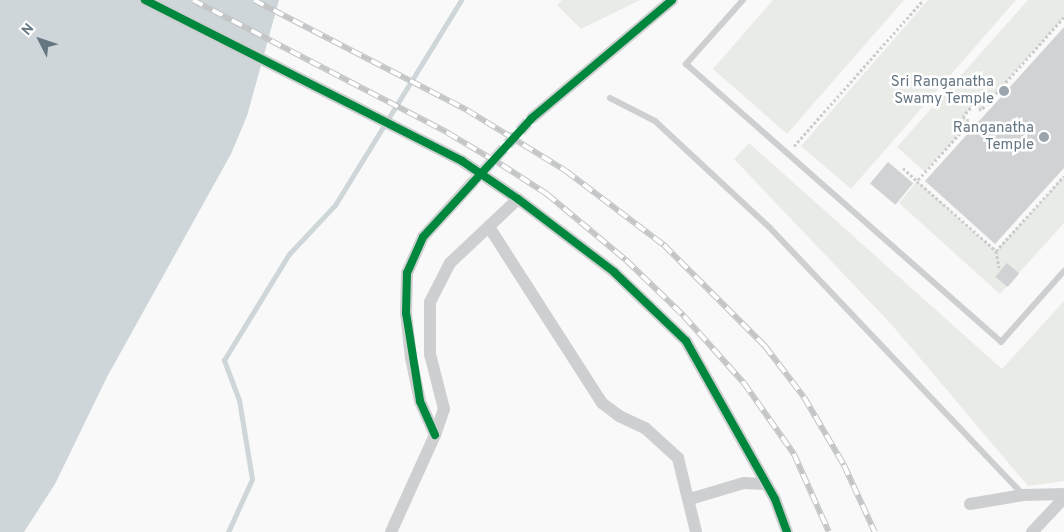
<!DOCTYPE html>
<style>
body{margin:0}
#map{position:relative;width:1064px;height:532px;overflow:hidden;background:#f9f9f9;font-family:Overpass,sans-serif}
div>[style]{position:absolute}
.green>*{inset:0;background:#e8ebe6}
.water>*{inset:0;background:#ced6d9}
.stream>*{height:5px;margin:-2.5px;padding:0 2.5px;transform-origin:2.5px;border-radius:2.5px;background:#ced6d9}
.building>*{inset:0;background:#d0d2d3;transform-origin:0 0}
.minor-tunnel>*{height:12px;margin-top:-6px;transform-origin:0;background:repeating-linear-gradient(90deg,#d4d8dc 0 12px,transparent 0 18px)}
.path>*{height:3px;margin-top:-1.5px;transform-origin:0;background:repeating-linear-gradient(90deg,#cbcccd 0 2.5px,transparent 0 5px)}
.service>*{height:6px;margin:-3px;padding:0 3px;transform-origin:3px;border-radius:3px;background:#cecfd0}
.minor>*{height:12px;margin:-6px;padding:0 6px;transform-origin:6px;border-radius:6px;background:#cecfd0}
.rail>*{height:5.5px;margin-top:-2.75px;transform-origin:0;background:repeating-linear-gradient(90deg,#fff 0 11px,#c3c5c6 0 22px);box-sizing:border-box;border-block:1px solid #c3c5c6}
.cycleway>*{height:8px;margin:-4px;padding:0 4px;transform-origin:4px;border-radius:4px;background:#00873e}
.dots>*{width:14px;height:14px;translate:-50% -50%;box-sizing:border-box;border:2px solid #fff;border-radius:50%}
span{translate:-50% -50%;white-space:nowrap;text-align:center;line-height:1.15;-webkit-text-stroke:5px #fff;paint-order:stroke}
.poi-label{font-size:15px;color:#657683}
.right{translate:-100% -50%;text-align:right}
.north{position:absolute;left:15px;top:15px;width:50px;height:50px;-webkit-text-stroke:4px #fff;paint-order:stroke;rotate:311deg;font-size:14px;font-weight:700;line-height:20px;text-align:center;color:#657683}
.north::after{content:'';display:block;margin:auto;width:18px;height:22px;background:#657683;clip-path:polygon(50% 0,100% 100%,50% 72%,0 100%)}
</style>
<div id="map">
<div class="green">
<div style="clip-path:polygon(562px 0,640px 0,581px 29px,557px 5px)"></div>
<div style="clip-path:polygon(773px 0,904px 0,787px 134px,713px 69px)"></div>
<div style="clip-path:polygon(928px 0,1016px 0,851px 189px,801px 146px)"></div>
<div style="clip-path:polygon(1028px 0,1064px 0,1064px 17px,981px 110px,974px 104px,963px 116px,970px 122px,925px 172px,897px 147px)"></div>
<div style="clip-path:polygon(749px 143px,1002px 369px,1064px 301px,1064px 481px,1028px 486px,892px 325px,734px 159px)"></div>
<div style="clip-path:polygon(1064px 176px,1064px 223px,1000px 294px,899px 203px,917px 181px,996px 251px)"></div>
</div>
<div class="water">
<div style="clip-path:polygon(0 0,279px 0,247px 116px,231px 154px,107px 377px,55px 484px,24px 532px,0 532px)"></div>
</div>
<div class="stream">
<div style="left:228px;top:532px;width:58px;rotate:-65.6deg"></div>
<div style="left:252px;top:479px;width:80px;rotate:-99.3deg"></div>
<div style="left:239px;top:400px;width:43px;rotate:-110.6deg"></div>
<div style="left:224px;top:360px;width:124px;rotate:-58.5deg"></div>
<div style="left:289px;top:254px;width:67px;rotate:-46.8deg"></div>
<div style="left:335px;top:205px;width:241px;rotate:-58.4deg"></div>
</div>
<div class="building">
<div style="clip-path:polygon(1064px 27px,1064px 168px,995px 244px,925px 181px)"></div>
<div style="left:888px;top:162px;width:33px;height:28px;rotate:40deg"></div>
<div style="left:1007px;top:263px;width:16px;height:18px;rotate:40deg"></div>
</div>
<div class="minor-tunnel">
<div style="left:471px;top:184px;width:90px;rotate:-47.3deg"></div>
</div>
<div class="path">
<div style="left:1064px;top:17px;width:125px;rotate:131.7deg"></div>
<div style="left:981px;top:110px;width:9px;rotate:-139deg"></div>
<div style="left:974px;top:104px;width:16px;rotate:133deg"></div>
<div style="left:963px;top:116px;width:9px;rotate:41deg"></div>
<div style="left:970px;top:122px;width:79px;rotate:131.9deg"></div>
<div style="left:917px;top:181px;width:106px;rotate:41.5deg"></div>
<div style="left:996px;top:251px;width:101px;rotate:-47.8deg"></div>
<div style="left:794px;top:146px;width:195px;rotate:-48.5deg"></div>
<div style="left:903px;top:168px;width:19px;rotate:43deg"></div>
<div style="left:996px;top:251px;width:17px;rotate:80deg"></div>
</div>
<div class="service">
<div style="left:743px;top:0;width:86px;rotate:131.7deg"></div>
<div style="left:686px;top:64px;width:420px;rotate:41.4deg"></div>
<div style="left:1001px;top:342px;width:95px;rotate:-48.4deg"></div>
<div style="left:610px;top:98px;width:51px;rotate:27.1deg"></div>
<div style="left:655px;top:121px;width:157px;rotate:42.9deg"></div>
<div style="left:770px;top:228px;width:368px;rotate:46.5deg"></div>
</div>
<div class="minor">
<div style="left:145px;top:0;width:356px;rotate:26.9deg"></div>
<div style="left:462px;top:161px;width:68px;rotate:34.2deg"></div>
<div style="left:518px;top:199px;width:121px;rotate:37.2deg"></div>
<div style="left:614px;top:272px;width:100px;rotate:43.8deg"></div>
<div style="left:686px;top:341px;width:181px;rotate:60.6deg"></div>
<div style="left:775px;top:499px;width:35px;rotate:70deg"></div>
<div style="left:532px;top:118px;width:183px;rotate:-40.1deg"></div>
<div style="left:489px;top:227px;width:209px;rotate:57.3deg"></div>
<div style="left:602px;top:403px;width:21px;rotate:37deg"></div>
<div style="left:619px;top:416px;width:29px;rotate:25deg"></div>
<div style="left:645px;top:428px;width:45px;rotate:42.3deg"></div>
<div style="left:678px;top:458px;width:76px;rotate:76.3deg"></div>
<div style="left:435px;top:435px;width:37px;rotate:-114deg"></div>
<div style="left:420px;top:401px;width:44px;rotate:-101.8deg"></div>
<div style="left:411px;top:358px;width:45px;rotate:-96.3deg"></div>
<div style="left:406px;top:313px;width:40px;rotate:-88.6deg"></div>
<div style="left:407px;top:273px;width:39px;rotate:-66deg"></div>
<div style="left:423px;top:237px;width:72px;rotate:-47.8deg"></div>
<div style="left:690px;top:499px;width:56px;rotate:-16.5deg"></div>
<div style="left:744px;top:483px;width:22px;rotate:3deg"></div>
<div style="left:970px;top:504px;width:54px;rotate:-9.6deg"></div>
<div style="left:1023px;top:495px;width:41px;rotate:-1.4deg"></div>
<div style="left:391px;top:532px;width:107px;rotate:-65.6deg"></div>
<div style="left:435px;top:435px;width:28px;rotate:-71deg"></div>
<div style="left:444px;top:409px;width:57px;rotate:-104.3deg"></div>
<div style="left:430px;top:354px;width:52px;rotate:-90deg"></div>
<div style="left:430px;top:302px;width:44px;rotate:-62.9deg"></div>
<div style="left:450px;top:263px;width:93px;rotate:-43.3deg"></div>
<div style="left:1032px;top:532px;width:47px;rotate:-46.7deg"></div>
</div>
<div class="rail">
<div style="left:193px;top:0;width:288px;rotate:27.5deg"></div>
<div style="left:448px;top:133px;width:63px;rotate:30.7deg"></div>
<div style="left:502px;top:165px;width:54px;rotate:32.8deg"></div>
<div style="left:547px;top:194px;width:103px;rotate:39.9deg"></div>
<div style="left:626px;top:260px;width:81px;rotate:44deg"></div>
<div style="left:684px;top:316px;width:90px;rotate:48.2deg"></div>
<div style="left:744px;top:383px;width:87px;rotate:54.8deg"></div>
<div style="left:794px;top:454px;width:85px;rotate:65.8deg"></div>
<div style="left:254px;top:0;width:240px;rotate:27.3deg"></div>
<div style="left:467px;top:110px;width:116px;rotate:31.6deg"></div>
<div style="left:566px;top:171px;width:123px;rotate:37.1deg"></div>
<div style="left:664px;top:245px;width:143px;rotate:45deg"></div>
<div style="left:765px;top:346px;width:64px;rotate:52.6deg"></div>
<div style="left:804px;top:397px;width:79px;rotate:59.5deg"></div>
<div style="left:844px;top:465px;width:74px;rotate:65.2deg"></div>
</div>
<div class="cycleway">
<div style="left:145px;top:0;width:356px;rotate:26.9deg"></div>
<div style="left:462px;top:161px;width:68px;rotate:34.2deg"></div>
<div style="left:518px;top:199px;width:121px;rotate:37.2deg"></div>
<div style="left:614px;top:272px;width:100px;rotate:43.8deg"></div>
<div style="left:686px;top:341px;width:181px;rotate:60.6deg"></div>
<div style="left:775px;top:499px;width:35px;rotate:70deg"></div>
<div style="left:435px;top:435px;width:37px;rotate:-114deg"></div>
<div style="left:420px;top:401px;width:89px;rotate:-99deg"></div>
<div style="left:406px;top:313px;width:40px;rotate:-88.6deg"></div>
<div style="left:407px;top:273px;width:39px;rotate:-66deg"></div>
<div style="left:423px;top:237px;width:161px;rotate:-47.5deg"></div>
<div style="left:532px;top:118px;width:183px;rotate:-40.1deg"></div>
</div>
<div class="dots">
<div style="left:1004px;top:91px;background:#99a4ac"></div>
<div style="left:1044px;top:137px;background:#99a4ac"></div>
</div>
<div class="poi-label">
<span class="right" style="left:994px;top:91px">Sri Ranganatha<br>Swamy Temple</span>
<span class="right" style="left:1034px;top:137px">Ranganatha<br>Temple</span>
</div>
<div class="north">N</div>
</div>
